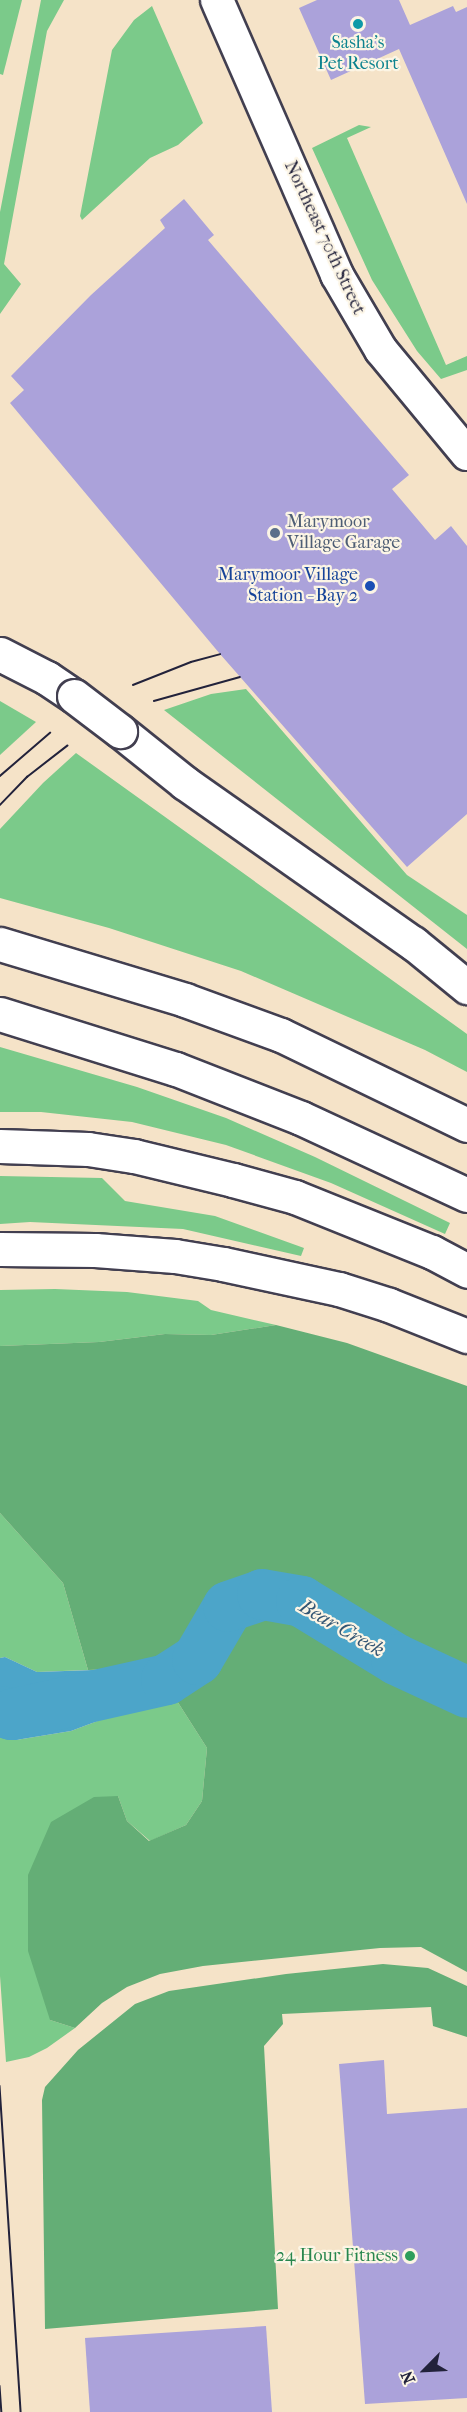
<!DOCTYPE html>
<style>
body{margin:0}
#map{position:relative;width:467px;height:2412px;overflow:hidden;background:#f5e3c8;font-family:"IM FELL French Canon",serif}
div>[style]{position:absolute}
.green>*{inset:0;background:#7bca8a}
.forest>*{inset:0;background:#64ae76}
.water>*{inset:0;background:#4ca5c9}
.river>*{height:51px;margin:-25.5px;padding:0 25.5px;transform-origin:25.5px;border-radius:25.5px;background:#4ca5c9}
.building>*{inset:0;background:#aba2da}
.roads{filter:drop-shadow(2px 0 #423f50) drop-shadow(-2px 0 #423f50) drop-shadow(0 2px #423f50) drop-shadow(0 -2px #423f50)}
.secondary>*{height:32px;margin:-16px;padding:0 16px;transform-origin:16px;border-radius:16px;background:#fff}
.highway>*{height:33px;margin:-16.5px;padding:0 16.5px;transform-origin:16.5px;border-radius:16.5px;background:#fff}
.tram>*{height:1.5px;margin:-0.75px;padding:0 0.75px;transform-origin:0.75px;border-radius:0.75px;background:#22223b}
.bridges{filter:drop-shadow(2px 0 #423f50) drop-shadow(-2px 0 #423f50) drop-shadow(0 2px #423f50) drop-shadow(0 -2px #423f50)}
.highway-bridge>*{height:33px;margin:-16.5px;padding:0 16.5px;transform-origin:16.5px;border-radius:16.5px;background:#fff}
.dots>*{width:16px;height:16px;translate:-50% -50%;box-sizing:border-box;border:3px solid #fcf5e5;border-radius:50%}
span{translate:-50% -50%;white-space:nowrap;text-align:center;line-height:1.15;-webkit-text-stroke:4.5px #fcf5e5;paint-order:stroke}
.culture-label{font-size:18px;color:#0d838f}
.street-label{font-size:18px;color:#22223b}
.service-label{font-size:18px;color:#4e5e75}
.left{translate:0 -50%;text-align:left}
.transit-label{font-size:18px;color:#164399}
.right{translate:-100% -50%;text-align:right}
.leisure-label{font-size:18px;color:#27864d}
.water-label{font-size:20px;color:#335674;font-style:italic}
.north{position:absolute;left:395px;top:2340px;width:60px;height:60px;-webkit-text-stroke:4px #fcf5e5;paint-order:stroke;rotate:246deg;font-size:16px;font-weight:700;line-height:24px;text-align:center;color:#22223b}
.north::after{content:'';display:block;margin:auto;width:21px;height:27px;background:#22223b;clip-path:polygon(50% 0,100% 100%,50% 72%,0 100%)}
</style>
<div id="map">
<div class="green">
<div style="clip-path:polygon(0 0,22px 0,3px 75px,0 74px)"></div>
<div style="clip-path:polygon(41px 0,64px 0,47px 31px,4px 264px,21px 284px,0 314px,0 212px)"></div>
<div style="clip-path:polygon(152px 6px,203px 123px,178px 145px,150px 158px,82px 220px,80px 216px,112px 50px,134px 20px)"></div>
<div style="clip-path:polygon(359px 125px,371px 127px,347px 138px,446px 365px,467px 356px,467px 370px,441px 379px,417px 351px,372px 280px,312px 148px)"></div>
<div style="clip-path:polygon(246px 689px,407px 875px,467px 915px,467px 949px,164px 710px,211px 694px)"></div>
<div style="clip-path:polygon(0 701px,36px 722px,0 755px)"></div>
<div style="clip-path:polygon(76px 753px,467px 1034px,467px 1072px,425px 1050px,241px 971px,109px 928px,0 898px,0 829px,43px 783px)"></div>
<div style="clip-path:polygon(0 1047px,137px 1087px,226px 1118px,315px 1157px,450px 1223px,445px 1234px,331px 1183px,226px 1145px,132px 1122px,41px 1112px,0 1112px)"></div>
<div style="clip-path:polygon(0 1176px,102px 1178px,125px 1201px,215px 1216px,304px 1248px,301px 1256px,183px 1229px,30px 1222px,0 1224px)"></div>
<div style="clip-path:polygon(55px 1289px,127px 1292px,198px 1301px,211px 1310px,276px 1325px,211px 1335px,165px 1334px,99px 1342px,0 1346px,0 1290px)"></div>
<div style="clip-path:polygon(0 1513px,63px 1583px,88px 1670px,37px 1672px,5px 1657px,0 1658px)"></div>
<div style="clip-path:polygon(172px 1693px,207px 1748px,202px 1801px,186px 1825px,150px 1841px,127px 1821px,118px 1796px,50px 2020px,75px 2028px,47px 2048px,29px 2057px,6px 2062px,0 1976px,0 1737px,16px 1740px,71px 1731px)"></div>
</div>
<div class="forest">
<div style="clip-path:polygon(276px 1325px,347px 1343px,467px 1386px,467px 1972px,421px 1947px,380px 1948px,203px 1966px,160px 1974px,127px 1987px,102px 2003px,75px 2028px,50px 2020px,28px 1951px,28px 1875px,51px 1822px,94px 1797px,118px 1796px,127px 1821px,149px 1841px,186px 1825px,202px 1801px,207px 1748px,172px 1693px,150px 1668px,88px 1670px,63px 1583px,0 1513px,0 1346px,99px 1342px,165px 1334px,211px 1335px)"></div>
<div style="clip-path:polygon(383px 1964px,428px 1968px,467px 1986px,467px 2037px,433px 2026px,431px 2007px,282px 2014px,283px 2024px,264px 2046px,278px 2309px,45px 2329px,42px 2100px,45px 2087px,78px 2050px,135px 2004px,169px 1991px,286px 1974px)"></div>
</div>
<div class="water">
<div style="clip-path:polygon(5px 1657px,37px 1672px,150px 1668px,172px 1693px,71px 1731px,16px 1740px,0 1737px,0 1658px)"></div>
</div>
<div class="river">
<div style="left:0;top:1711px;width:11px;rotate:15deg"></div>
<div style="left:11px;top:1714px;width:159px;rotate:-12.7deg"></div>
<div style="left:166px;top:1679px;width:37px;rotate:-33deg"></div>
<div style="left:197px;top:1659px;width:61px;rotate:-59.7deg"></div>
<div style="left:228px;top:1606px;width:36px;rotate:-19deg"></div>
<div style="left:262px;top:1594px;width:40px;rotate:10deg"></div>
<div style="left:301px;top:1601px;width:111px;rotate:31.4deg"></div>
<div style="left:396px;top:1659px;width:78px;rotate:24.9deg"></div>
</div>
<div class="building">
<div style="clip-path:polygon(317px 0,399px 0,410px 25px,453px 6px,456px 12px,467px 7px,467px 204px,399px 49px,331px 80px,299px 8px)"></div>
<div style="clip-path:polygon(184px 199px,214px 235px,208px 240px,409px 475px,392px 489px,435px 540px,451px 526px,467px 546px,467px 814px,407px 867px,220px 654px,10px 403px,24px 390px,11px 376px,91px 295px,165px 228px,160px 220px)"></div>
<div style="clip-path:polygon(384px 2060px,387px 2114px,467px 2108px,467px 2398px,365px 2404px,339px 2064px)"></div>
<div style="clip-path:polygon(266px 2326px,272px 2412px,90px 2412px,85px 2338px)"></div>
</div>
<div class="roads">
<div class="secondary">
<div style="left:217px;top:0;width:300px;rotate:66.4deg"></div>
<div style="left:337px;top:275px;width:87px;rotate:59.6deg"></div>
<div style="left:381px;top:350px;width:135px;rotate:50.4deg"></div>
</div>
<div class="highway">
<div style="left:0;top:654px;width:53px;rotate:27.1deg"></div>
<div style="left:47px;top:678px;width:32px;rotate:34deg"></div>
<div style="left:120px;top:731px;width:83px;rotate:38.7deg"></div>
<div style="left:185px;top:783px;width:279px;rotate:35.1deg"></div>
<div style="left:413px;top:943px;width:70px;rotate:39.2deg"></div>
<div style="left:0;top:944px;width:193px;rotate:16.8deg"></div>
<div style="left:185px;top:1000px;width:102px;rotate:20deg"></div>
<div style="left:281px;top:1035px;width:207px;rotate:25.8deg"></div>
<div style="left:0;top:1014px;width:184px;rotate:17.4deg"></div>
<div style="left:176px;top:1069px;width:134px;rotate:21.4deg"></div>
<div style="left:301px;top:1118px;width:183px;rotate:24.9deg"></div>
<div style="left:0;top:1146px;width:88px;rotate:2deg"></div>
<div style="left:88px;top:1149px;width:47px;rotate:8.7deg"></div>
<div style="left:134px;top:1156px;width:102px;rotate:13.6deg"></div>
<div style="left:233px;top:1180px;width:64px;rotate:15.3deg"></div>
<div style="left:295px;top:1197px;width:148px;rotate:21.9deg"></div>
<div style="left:432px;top:1252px;width:40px;rotate:28deg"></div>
<div style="left:0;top:1249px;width:95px;rotate:0.6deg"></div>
<div style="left:95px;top:1250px;width:80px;rotate:4.3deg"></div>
<div style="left:175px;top:1256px;width:49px;rotate:9.5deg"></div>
<div style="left:223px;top:1264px;width:119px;rotate:12.2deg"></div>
<div style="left:339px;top:1289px;width:52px;rotate:17.7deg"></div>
<div style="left:389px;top:1305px;width:84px;rotate:21.7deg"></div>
</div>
</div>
<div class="tram">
<div style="left:133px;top:685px;width:62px;rotate:-21.6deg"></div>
<div style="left:191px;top:662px;width:30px;rotate:-15deg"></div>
<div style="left:154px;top:701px;width:89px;rotate:-15.6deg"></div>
<div style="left:0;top:776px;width:66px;rotate:-40.7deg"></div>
<div style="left:0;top:805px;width:39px;rotate:-46deg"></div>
<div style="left:27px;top:777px;width:51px;rotate:-37.8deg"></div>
<div style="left:0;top:2086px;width:327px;rotate:86.3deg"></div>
<div style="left:0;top:2386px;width:26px;rotate:86deg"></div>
</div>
<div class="bridges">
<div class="highway-bridge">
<div style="left:74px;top:696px;width:58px;rotate:37.3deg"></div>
</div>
</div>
<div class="dots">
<div style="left:358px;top:24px;background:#0f9aa8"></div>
<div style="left:275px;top:533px;background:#5c6f8a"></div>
<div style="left:370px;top:586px;background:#1a4fb4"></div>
<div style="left:410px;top:2256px;background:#2e9e5b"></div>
</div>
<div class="culture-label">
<span style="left:358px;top:54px">Sasha's<br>Pet Resort</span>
</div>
<div class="street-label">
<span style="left:324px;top:238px;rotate:65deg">Northeast 70th Street</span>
</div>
<div class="service-label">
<span class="left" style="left:287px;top:533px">Marymoor<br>Village Garage</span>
</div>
<div class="transit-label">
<span class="right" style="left:358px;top:586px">Marymoor Village<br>Station - Bay 2</span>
</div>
<div class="leisure-label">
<span class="right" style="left:398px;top:2256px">24 Hour Fitness</span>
</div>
<div class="water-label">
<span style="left:342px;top:1628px;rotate:30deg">Bear Creek</span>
</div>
<div class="north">N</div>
</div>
